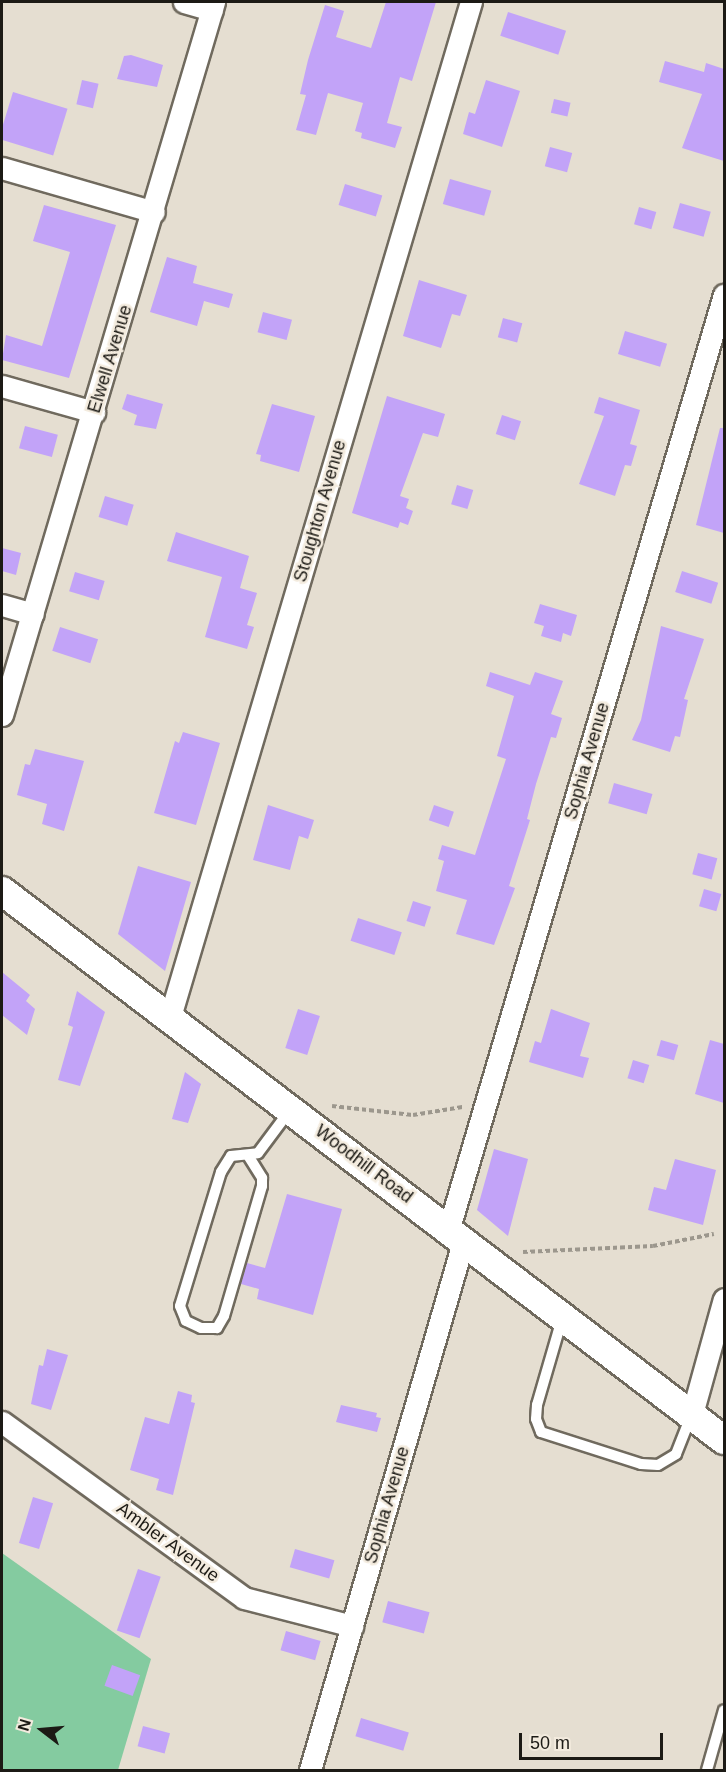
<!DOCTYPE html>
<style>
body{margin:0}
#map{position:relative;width:726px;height:1772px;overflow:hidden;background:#e5ded1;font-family:Helvetica,sans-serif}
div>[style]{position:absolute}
.green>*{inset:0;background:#84cba0}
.building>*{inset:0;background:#c2a3f8;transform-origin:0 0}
.path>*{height:4px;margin-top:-2px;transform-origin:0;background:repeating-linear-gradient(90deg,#9c978d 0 4.5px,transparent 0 7.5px)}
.roads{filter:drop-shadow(2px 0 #706a5e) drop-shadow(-2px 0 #706a5e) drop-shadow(0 2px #706a5e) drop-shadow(0 -2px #706a5e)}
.lane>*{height:10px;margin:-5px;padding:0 5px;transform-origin:5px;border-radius:5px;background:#fff}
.street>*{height:21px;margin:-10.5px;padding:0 10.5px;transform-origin:10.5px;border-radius:10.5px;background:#fff}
.secondary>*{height:28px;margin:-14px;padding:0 14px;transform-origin:14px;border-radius:14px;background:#fff}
span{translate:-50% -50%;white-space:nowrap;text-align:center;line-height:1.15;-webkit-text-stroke:5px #f3ebde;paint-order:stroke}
.street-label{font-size:18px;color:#1c1a15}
.frame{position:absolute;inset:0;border:3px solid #1c1a15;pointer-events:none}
.north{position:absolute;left:12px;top:1700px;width:60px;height:60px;-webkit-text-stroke:4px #f3ebde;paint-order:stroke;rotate:286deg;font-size:16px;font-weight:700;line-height:24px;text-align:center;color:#1c1a15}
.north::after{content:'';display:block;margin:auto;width:21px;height:27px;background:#1c1a15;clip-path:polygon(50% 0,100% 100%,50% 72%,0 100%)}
.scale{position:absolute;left:519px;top:1733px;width:144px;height:27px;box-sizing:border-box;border:3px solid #1c1a15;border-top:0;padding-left:8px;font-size:18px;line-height:21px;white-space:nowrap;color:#1c1a15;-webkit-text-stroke:4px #f3ebde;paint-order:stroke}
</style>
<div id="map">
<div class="green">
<div style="clip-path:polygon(2px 1553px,151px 1659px,118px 1770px,2px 1770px)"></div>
</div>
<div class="building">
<div style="clip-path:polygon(386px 2px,436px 2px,412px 81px,400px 77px,387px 123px,402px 127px,395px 148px,361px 138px,362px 133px,355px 131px,363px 103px,328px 93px,316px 135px,296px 130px,306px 95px,300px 94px,308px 60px,325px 5px,344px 11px,336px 37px,371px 48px)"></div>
<div style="left:508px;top:12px;width:61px;height:25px;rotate:18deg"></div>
<div style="clip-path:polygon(131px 55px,163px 65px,157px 87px,117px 79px,124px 56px)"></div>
<div style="clip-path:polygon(665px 61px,704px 72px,706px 63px,724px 69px,724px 161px,682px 148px,702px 94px,659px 82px)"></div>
<div style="left:82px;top:80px;width:17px;height:25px;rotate:13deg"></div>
<div style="clip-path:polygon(486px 80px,520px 91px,502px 147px,463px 134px,469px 112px,475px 114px)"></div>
<div style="left:13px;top:92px;width:57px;height:49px;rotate:17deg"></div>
<div style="left:554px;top:99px;width:17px;height:14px;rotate:13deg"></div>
<div style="left:550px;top:147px;width:23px;height:20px;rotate:15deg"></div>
<div style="left:450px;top:179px;width:43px;height:26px;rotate:16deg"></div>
<div style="left:345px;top:184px;width:39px;height:22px;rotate:17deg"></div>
<div style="left:680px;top:203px;width:32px;height:26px;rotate:16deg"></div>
<div style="clip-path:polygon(44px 205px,116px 225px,69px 378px,2px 360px,6px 335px,42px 346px,70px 252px,33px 241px)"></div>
<div style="left:639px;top:207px;width:18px;height:18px;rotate:16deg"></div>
<div style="clip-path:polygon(167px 257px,197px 266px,193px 283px,233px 294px,229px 308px,204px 301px,197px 326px,150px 312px)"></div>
<div style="clip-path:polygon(419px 280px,467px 295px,460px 316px,452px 314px,441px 348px,403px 336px)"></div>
<div style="left:263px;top:312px;width:30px;height:21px;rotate:15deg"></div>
<div style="left:503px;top:318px;width:20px;height:20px;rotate:15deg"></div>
<div style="left:625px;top:331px;width:44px;height:24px;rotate:17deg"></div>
<div style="clip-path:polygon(127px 394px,163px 404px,156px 429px,134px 425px,137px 415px,122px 409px)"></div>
<div style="clip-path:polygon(387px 396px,445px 414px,438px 437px,423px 433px,400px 496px,409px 499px,406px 508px,413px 511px,408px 525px,400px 522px,398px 528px,352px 513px)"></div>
<div style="clip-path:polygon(599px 397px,640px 410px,630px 444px,637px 446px,631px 466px,625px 465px,615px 496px,579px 484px,604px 416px,594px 413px)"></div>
<div style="clip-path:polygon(272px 404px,315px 416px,299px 472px,260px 461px,261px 455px,256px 454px)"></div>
<div style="left:502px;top:415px;width:20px;height:20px;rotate:18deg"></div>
<div style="left:25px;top:426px;width:34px;height:23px;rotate:15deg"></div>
<div style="clip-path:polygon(720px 428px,724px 428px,724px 533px,696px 525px)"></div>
<div style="left:457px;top:485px;width:17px;height:20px;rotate:17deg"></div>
<div style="left:105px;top:496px;width:30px;height:22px;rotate:17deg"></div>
<div style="clip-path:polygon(176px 532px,249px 556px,240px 588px,257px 593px,247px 625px,254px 627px,247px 649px,205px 637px,222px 577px,167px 561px)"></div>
<div style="clip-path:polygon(2px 548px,21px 553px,16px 575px,2px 571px)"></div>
<div style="left:682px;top:571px;width:38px;height:22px;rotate:18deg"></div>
<div style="left:75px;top:572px;width:31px;height:20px;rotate:17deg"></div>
<div style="clip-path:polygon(540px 604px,577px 615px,571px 636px,563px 633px,561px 642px,541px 636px,544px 626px,534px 623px)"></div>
<div style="clip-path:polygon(661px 626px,704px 639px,684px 699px,688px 700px,680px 737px,675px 736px,670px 752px,632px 740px,641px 720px)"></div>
<div style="left:60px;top:627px;width:40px;height:25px;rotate:18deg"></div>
<div style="clip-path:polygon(490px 672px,530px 685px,535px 672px,563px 681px,551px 714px,562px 718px,556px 738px,551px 737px,536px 784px,527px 819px,530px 820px,509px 886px,515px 888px,494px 945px,456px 934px,467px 900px,436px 891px,444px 861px,438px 859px,442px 845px,475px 855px,506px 759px,497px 756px,514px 696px,486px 686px)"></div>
<div style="clip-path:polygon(183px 732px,220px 743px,196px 825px,154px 813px,175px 741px,179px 743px)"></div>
<div style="clip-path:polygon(35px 749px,84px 761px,64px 831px,42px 824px,47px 804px,17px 795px,25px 764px,30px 765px)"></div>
<div style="left:614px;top:783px;width:40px;height:21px;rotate:16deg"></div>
<div style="clip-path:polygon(268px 805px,314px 820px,308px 839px,299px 836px,290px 870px,253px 860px)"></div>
<div style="left:434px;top:805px;width:21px;height:16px;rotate:19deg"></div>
<div style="left:698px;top:853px;width:20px;height:22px;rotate:15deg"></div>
<div style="clip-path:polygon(138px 866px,191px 882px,165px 971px,118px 934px)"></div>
<div style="left:704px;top:889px;width:18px;height:18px;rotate:16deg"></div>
<div style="left:413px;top:901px;width:19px;height:21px;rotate:18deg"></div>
<div style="left:358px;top:918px;width:46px;height:24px;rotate:18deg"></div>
<div style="clip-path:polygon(2px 972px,30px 995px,26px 1001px,35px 1009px,27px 1035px,2px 1015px)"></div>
<div style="clip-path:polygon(77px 991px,105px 1012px,80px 1086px,58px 1080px,73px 1027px,68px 1025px)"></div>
<div style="left:298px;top:1009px;width:23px;height:41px;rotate:18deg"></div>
<div style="clip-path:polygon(551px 1009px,590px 1023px,580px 1056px,589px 1058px,583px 1078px,529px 1062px,535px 1041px,541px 1043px)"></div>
<div style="left:661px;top:1040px;width:18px;height:16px;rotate:16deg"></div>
<div style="clip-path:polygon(710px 1040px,724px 1044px,724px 1103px,695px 1094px)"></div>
<div style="left:633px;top:1060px;width:17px;height:19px;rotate:17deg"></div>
<div style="clip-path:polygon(185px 1072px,201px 1084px,188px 1123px,172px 1119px)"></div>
<div style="clip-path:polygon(494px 1149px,528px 1159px,508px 1236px,477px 1210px)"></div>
<div style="clip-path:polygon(675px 1159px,716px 1170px,703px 1225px,648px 1210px,654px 1187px,666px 1190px)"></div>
<div style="clip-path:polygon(287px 1194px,342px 1209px,313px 1315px,257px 1299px,259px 1289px,241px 1284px,247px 1263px,265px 1268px)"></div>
<div style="clip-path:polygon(47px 1349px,68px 1355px,51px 1410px,31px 1404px,39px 1365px,43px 1366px)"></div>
<div style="clip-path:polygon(178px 1391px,192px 1395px,191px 1402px,195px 1403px,173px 1495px,156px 1490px,159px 1479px,130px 1470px,145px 1417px,169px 1424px)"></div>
<div style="clip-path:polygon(341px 1405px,377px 1413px,376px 1417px,381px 1418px,377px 1432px,336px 1422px)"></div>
<div style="left:33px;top:1497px;width:21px;height:48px;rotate:17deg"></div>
<div style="left:295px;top:1549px;width:41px;height:19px;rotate:16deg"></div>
<div style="left:138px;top:1569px;width:24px;height:65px;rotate:19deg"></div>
<div style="left:388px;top:1601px;width:43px;height:22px;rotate:15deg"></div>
<div style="left:286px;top:1631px;width:36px;height:20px;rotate:16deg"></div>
<div style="left:112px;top:1665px;width:30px;height:22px;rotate:20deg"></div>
<div style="left:361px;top:1718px;width:50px;height:19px;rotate:17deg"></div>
<div style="left:143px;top:1726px;width:28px;height:21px;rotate:15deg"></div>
</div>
<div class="path">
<div style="left:332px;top:1106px;width:81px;rotate:6.3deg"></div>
<div style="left:413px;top:1115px;width:50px;rotate:-9.3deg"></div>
<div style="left:523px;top:1252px;width:130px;rotate:-2.6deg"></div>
<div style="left:653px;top:1246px;width:62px;rotate:-11.1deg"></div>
</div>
<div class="roads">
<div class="lane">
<div style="left:249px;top:1157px;width:25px;rotate:58deg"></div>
<div style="left:262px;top:1178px;width:8px;rotate:90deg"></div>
<div style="left:262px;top:1186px;width:135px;rotate:106.3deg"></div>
<div style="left:224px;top:1316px;width:14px;rotate:120deg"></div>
<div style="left:217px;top:1328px;width:16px;rotate:180deg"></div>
<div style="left:201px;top:1328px;width:17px;rotate:-155deg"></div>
<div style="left:186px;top:1321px;width:16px;rotate:-112deg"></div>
<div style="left:180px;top:1306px;width:140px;rotate:-73deg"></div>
<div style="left:221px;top:1172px;width:19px;rotate:-58deg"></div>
<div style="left:231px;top:1156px;width:27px;rotate:-6deg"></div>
<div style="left:258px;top:1153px;width:54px;rotate:-53.3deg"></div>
<div style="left:562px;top:1319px;width:90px;rotate:106.2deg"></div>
<div style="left:537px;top:1405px;width:14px;rotate:94deg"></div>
<div style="left:536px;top:1419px;width:14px;rotate:69deg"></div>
<div style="left:541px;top:1432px;width:105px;rotate:17.7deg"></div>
<div style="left:641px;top:1464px;width:17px;rotate:3deg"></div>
<div style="left:658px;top:1465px;width:21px;rotate:-31deg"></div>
<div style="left:676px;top:1454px;width:41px;rotate:-68.5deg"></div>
<div style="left:707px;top:1770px;width:62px;rotate:-74.2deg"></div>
</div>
<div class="street">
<div style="left:184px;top:2px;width:29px;rotate:16deg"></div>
<div style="left:2px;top:168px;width:158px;rotate:16.1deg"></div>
<div style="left:2px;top:386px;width:96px;rotate:15.8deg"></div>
<div style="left:2px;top:605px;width:32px;rotate:16deg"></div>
<div style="left:2px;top:715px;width:744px;rotate:-73.44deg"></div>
<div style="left:169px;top:1020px;width:1062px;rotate:-73.48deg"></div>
<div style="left:449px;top:1228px;width:973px;rotate:-73.58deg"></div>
<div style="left:692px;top:1414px;width:119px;rotate:-74.5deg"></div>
<div style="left:2px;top:1422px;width:299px;rotate:36deg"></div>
<div style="left:244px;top:1598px;width:112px;rotate:14.5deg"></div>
<div style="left:310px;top:1770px;width:553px;rotate:-73.83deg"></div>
</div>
<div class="secondary">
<div style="left:2px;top:891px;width:907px;rotate:37.25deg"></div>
</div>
</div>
<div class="street-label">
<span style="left:110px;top:359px;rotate:-73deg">Elwell Avenue</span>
<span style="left:320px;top:511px;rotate:-74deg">Stoughton Avenue</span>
<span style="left:587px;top:761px;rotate:-74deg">Sophia Avenue</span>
<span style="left:364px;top:1164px;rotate:37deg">Woodhill Road</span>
<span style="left:387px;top:1505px;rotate:-74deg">Sophia Avenue</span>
<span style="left:168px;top:1542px;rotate:36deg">Ambler Avenue</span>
</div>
<div class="frame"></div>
<div class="north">N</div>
<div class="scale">50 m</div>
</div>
